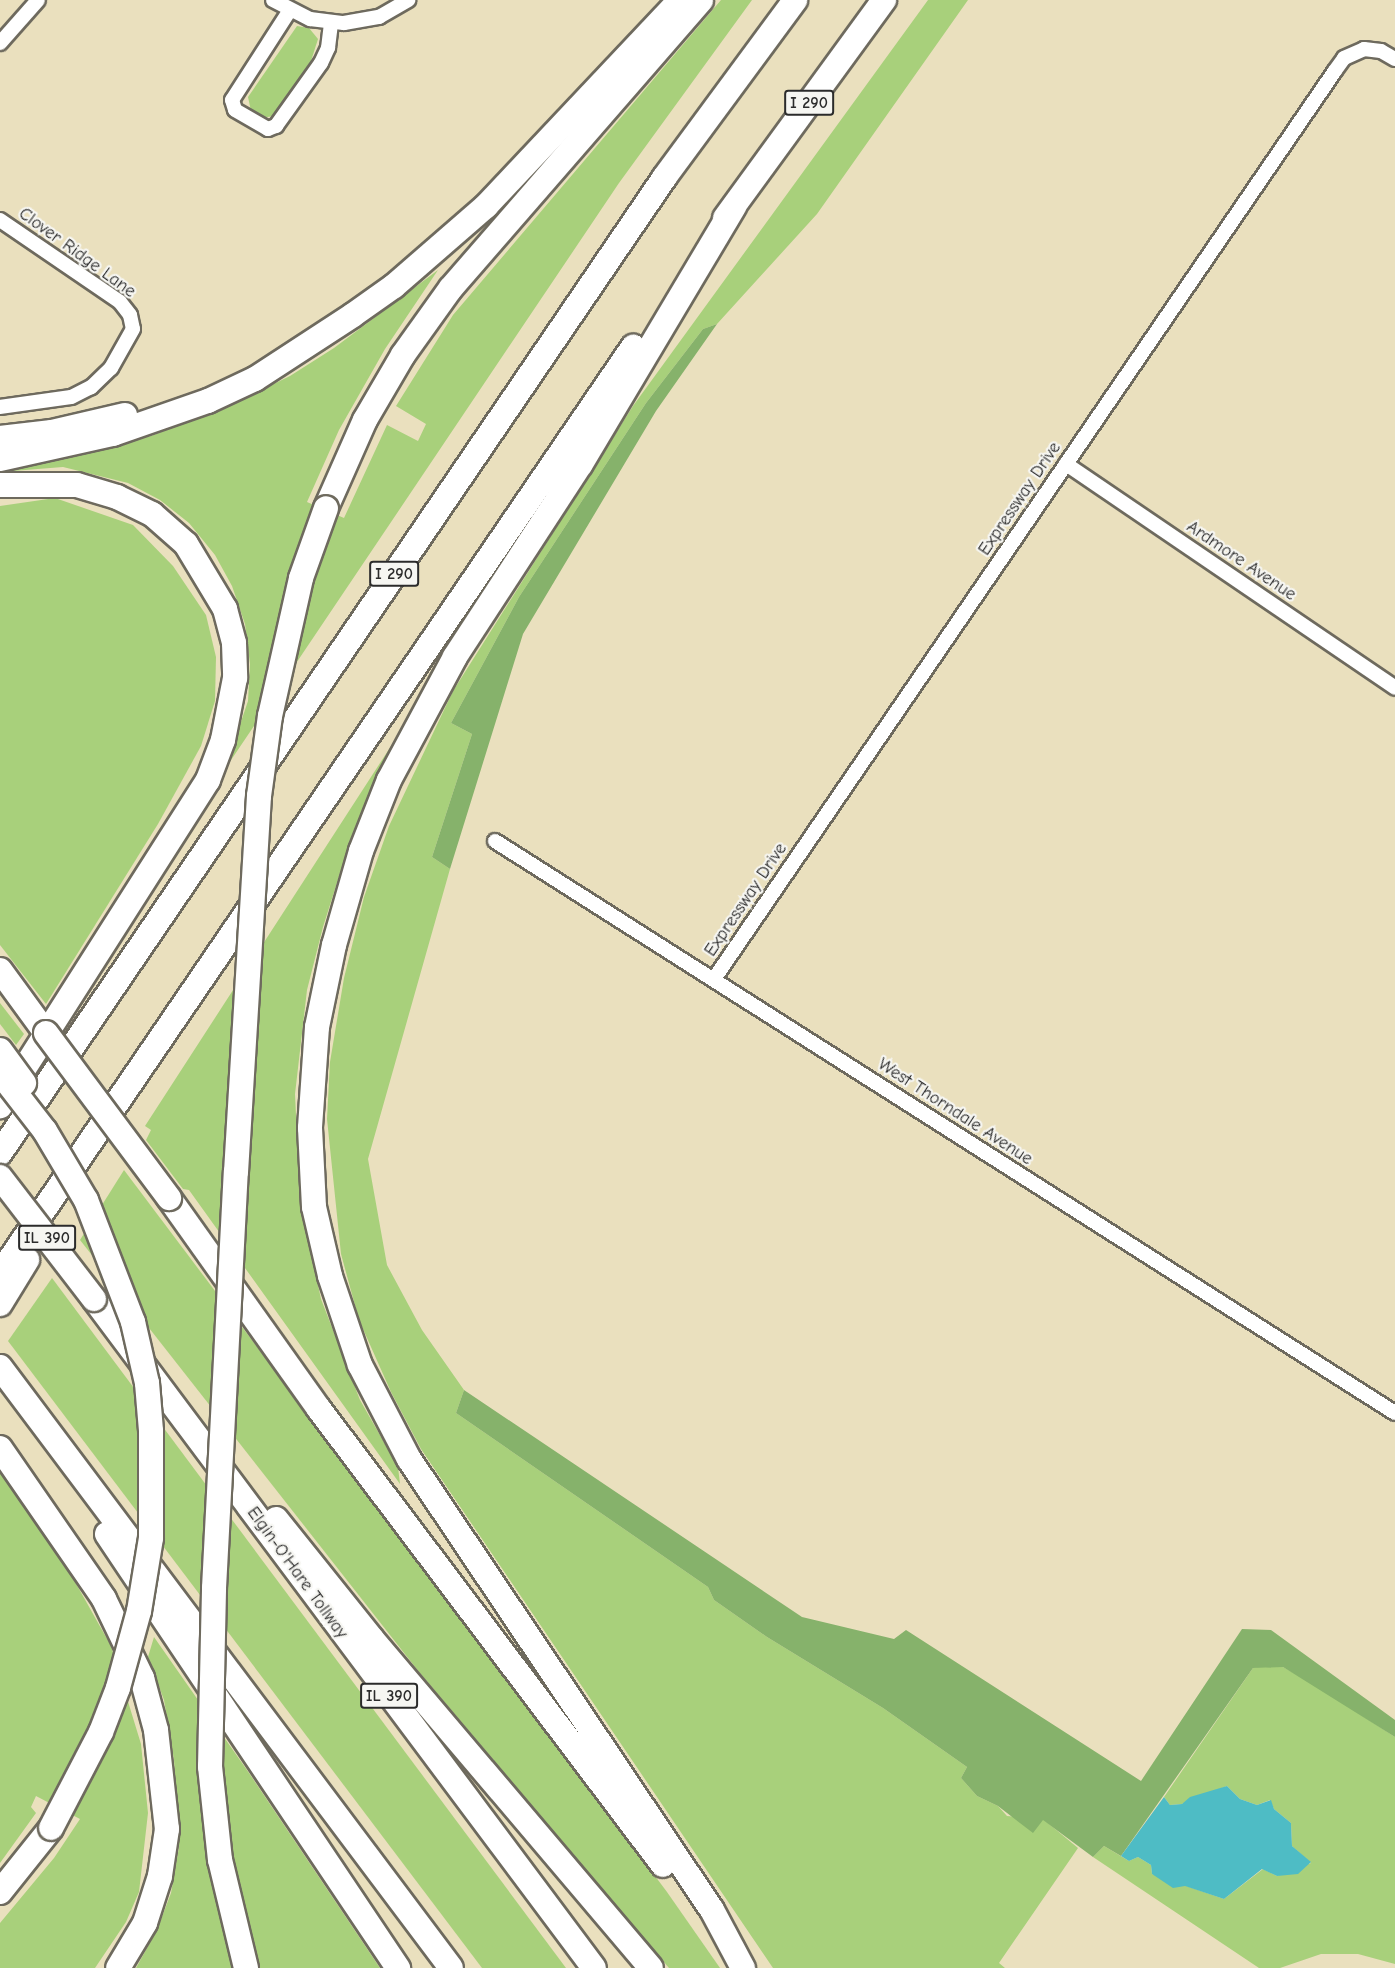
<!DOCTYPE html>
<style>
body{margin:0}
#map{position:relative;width:1395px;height:1968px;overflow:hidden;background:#eae0be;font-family:"Comic Neue",sans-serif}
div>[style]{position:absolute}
.green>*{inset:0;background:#a8d07b}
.forest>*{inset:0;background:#86b26b}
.water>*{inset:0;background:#4ebcc5}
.roads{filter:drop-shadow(2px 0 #6e6a5e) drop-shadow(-2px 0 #6e6a5e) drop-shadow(0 2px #6e6a5e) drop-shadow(0 -2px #6e6a5e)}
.street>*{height:14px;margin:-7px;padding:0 7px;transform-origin:7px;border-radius:7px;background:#fff}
.highway>*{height:24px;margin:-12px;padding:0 12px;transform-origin:12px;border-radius:12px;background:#fff}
.bridges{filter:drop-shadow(2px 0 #6e6a5e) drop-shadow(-2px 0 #6e6a5e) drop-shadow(0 2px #6e6a5e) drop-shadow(0 -2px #6e6a5e)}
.highway-bridge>*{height:24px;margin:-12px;padding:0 12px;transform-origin:12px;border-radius:12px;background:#fff}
span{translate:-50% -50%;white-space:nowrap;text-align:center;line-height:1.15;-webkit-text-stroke:4.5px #f6f6f2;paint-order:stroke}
.shield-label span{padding:2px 4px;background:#f6f6f2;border:2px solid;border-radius:4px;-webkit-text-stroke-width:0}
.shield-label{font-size:16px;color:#2b2b2b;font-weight:700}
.street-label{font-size:18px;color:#2b2b2b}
</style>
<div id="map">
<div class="green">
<div style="clip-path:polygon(721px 0,752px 0,619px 183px,225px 769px,248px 701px,250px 664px,245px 624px,232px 586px,215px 555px,189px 523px,160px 500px,128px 483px,63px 467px,0 472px,0 468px,151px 436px,226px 407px,290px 376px,334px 348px,438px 270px,385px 349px,339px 430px,307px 502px,344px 518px,387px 425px,418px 441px,426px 424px,396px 406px,453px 315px)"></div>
<div style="clip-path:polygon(928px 0,968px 0,817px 214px,717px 324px,703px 329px,646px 403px,519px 597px,451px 723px,472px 734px,432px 857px,450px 869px,368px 1159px,387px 1265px,422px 1330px,464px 1390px,456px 1413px,708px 1587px,714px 1600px,767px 1637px,883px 1708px,967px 1767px,961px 1778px,977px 1796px,998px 1806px,1007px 1816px,1043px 1819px,1078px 1848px,999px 1963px,1005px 1968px,773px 1968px,421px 1449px,391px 1392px,359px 1320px,341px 1254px,327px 1119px,330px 1062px,344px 978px,364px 897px,389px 826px,453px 691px,633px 406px)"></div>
<div style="clip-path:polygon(297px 26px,309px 28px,318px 39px,311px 61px,274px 116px,261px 118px,251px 111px,248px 97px)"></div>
<div style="clip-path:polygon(55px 498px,133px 525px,173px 566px,206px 615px,216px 657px,215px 701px,201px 746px,158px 824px,46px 1004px,0 945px,0 506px)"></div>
<div style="clip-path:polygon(393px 743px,348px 848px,323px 927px,307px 990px,295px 1094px,300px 1200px,321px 1299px,360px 1400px,398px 1467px,400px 1484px,189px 1190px,183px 1189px,146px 1140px,151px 1130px,145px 1126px)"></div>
<div style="clip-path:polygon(0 1003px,24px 1034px,16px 1045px,0 1024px)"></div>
<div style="clip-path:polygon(124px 1170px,667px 1892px,720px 1968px,669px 1968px,419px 1672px,80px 1240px)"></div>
<div style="clip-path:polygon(52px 1278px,566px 1968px,482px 1968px,8px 1341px)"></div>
<div style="clip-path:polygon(0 1470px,74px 1580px,111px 1646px,141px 1744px,148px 1813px,139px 1892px,126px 1922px,95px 1968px,0 1968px,0 1923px,54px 1858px,80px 1819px,36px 1796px,31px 1807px,36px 1813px,0 1863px)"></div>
<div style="clip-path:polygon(154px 1637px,249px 1773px,380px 1968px,136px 1968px,157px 1930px,171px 1893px,179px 1847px,174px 1760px,164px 1700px,148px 1657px)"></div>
<div style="clip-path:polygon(1267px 1665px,1283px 1667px,1313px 1684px,1395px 1737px,1395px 1964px,1358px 1954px,1321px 1954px,1280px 1968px,1259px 1968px,1093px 1857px,1104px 1846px,1129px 1861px,1138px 1857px,1151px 1865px,1152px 1874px,1224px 1899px,1263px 1869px,1277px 1876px,1311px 1863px,1292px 1846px,1291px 1823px,1274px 1809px,1270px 1800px,1257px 1805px,1240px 1799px,1227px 1786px,1182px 1804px,1170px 1805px,1164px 1797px,1253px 1668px)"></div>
</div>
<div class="forest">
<div style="clip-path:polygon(717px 324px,656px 411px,523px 634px,450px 869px,432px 857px,472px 734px,451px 723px,519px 597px,646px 403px,703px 329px)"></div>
<div style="clip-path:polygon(464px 1390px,802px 1617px,894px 1639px,906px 1630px,1141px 1781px,1242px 1629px,1271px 1630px,1395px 1720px,1395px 1737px,1283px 1667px,1253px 1668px,1121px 1856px,1104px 1846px,1093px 1857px,1043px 1820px,1033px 1833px,998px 1806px,977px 1796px,961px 1778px,967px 1767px,883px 1708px,767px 1637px,714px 1600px,708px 1587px,456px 1413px)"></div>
</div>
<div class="water">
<div style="clip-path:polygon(1227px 1786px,1240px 1799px,1257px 1805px,1271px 1800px,1274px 1809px,1291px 1823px,1292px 1846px,1311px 1862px,1298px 1874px,1277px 1876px,1262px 1869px,1224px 1899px,1185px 1886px,1173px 1888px,1152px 1874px,1151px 1865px,1138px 1857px,1129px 1861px,1121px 1856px,1164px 1797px,1170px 1805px,1182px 1804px,1190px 1797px)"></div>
</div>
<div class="roads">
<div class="street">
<div style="left:273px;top:0;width:42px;rotate:27.2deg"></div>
<div style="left:310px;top:19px;width:34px;rotate:7deg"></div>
<div style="left:344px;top:23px;width:36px;rotate:-10deg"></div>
<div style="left:379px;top:17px;width:34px;rotate:-30deg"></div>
<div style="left:290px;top:10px;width:107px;rotate:122.8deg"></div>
<div style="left:232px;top:100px;width:10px;rotate:73deg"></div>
<div style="left:235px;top:110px;width:38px;rotate:30deg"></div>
<div style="left:268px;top:129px;width:9px;rotate:-21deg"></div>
<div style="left:276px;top:126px;width:77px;rotate:-54.5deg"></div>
<div style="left:321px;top:63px;width:17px;rotate:-65deg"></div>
<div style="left:328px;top:48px;width:26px;rotate:-83deg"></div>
<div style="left:0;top:43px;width:57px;rotate:-48.5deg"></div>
<div style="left:0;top:220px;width:145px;rotate:34.3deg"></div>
<div style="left:120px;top:302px;width:16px;rotate:52deg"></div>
<div style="left:130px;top:315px;width:14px;rotate:78deg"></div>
<div style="left:133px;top:329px;width:45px;rotate:119.4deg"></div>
<div style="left:111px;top:368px;width:28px;rotate:136deg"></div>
<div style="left:91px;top:387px;width:22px;rotate:153deg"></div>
<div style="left:71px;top:397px;width:72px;rotate:172deg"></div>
<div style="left:1066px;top:464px;width:398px;rotate:34.2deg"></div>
<div style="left:495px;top:841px;width:1066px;rotate:32.44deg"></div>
<div style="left:714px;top:979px;width:1099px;rotate:-55.64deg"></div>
<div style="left:1334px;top:72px;width:17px;rotate:-54deg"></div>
<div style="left:1344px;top:58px;width:22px;rotate:-24deg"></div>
<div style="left:1364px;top:49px;width:17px;rotate:7deg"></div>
<div style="left:1381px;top:51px;width:16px;rotate:30deg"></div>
</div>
<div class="highway">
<div style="left:734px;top:207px;width:300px;rotate:120.8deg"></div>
<div style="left:580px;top:465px;width:229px;rotate:123.1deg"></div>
<div style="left:455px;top:657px;width:140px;rotate:118.2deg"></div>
<div style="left:389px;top:780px;width:76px;rotate:111.5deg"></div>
<div style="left:361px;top:851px;width:98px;rotate:106deg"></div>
<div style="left:334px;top:945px;width:84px;rotate:101.7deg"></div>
<div style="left:317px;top:1027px;width:101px;rotate:94deg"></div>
<div style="left:310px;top:1128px;width:79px;rotate:87.1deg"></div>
<div style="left:314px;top:1207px;width:71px;rotate:76.9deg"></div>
<div style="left:330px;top:1276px;width:94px;rotate:71.4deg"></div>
<div style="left:360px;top:1365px;width:106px;rotate:62.5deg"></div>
<div style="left:409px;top:1459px;width:543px;rotate:56.11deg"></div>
<div style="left:712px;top:1910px;width:66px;rotate:61.9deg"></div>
<div style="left:725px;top:218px;width:270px;rotate:-53.9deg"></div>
<div style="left:0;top:438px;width:52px;rotate:-6.6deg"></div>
<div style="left:52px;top:432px;width:75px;rotate:-13.1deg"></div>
<div style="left:0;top:459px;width:116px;rotate:-12.5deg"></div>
<div style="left:113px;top:434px;width:101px;rotate:-19.2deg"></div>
<div style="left:208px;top:401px;width:52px;rotate:-25.1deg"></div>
<div style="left:255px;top:379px;width:117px;rotate:-33.1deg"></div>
<div style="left:353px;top:315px;width:50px;rotate:-35.3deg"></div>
<div style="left:394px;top:286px;width:122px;rotate:-41deg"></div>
<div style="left:486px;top:206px;width:283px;rotate:-46.7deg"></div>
<div style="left:0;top:485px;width:77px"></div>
<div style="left:77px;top:485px;width:42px;rotate:16.7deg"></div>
<div style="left:117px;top:497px;width:39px;rotate:26deg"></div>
<div style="left:152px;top:514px;width:45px;rotate:41.4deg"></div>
<div style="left:186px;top:544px;width:76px;rotate:59deg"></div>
<div style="left:225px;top:609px;width:35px;rotate:75deg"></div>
<div style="left:234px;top:643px;width:35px;rotate:88deg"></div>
<div style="left:235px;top:678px;width:63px;rotate:101deg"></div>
<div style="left:223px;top:740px;width:43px;rotate:110.6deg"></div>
<div style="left:208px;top:780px;width:387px;rotate:122.5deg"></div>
<div style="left:326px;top:508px;width:96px;rotate:-66.1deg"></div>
<div style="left:365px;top:420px;width:75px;rotate:-59.7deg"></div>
<div style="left:403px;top:355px;width:82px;rotate:-54.4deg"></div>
<div style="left:451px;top:288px;width:381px;rotate:-49deg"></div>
<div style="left:0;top:970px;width:78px;rotate:53.9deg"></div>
<div style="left:0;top:1153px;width:1180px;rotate:-55.74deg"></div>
<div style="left:664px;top:178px;width:221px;rotate:-53.6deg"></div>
<div style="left:169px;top:1198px;width:259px;rotate:54.6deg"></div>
<div style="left:319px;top:1409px;width:571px;rotate:52.97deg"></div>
<div style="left:0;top:1274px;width:1123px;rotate:-55.67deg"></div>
<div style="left:94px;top:1299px;width:835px;rotate:53.23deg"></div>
<div style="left:0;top:1304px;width:52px;rotate:-58.5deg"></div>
<div style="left:0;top:1367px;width:751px;rotate:53.11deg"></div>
<div style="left:0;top:1448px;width:183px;rotate:55.4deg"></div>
<div style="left:104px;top:1599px;width:88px;rotate:64.3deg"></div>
<div style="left:142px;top:1678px;width:54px;rotate:74.9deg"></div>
<div style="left:156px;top:1730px;width:100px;rotate:83.7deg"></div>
<div style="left:167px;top:1829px;width:48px;rotate:98.5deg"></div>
<div style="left:160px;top:1876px;width:49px;rotate:107.7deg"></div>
<div style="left:145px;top:1923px;width:52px;rotate:121deg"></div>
<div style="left:276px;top:1519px;width:154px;rotate:51.3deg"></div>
<div style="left:372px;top:1639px;width:431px;rotate:49.7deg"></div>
<div style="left:107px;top:1534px;width:523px;rotate:56.16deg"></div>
<div style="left:0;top:1892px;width:82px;rotate:-51.4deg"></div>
</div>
</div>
<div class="bridges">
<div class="highway-bridge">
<div style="left:46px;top:1033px;width:206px;rotate:53.3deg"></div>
<div style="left:0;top:1050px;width:41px;rotate:54deg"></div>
<div style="left:0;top:1073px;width:73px;rotate:52.2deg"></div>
<div style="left:45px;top:1131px;width:80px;rotate:59.3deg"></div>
<div style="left:86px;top:1200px;width:131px;rotate:68.9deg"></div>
<div style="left:133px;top:1322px;width:63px;rotate:77.1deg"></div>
<div style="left:147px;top:1383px;width:48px;rotate:85.2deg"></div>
<div style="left:151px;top:1431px;width:107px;rotate:90deg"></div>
<div style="left:151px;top:1538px;width:74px;rotate:99.3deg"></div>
<div style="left:139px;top:1611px;width:80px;rotate:105.3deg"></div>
<div style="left:118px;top:1688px;width:47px;rotate:111.1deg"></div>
<div style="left:101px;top:1732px;width:108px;rotate:117.5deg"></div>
<div style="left:0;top:1177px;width:154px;rotate:52.4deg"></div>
<div style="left:246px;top:1968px;width:111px;rotate:-103.5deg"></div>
<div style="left:220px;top:1860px;width:94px;rotate:-96.1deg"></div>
<div style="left:210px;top:1767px;width:179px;rotate:-88.7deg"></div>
<div style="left:214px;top:1588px;width:417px;rotate:-87deg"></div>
<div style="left:236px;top:1172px;width:377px;rotate:-86.5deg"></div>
<div style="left:259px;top:796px;width:81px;rotate:-82.2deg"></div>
<div style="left:270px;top:716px;width:141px;rotate:-77.3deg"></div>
<div style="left:301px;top:578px;width:74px;rotate:-70.3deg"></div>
</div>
</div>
<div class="shield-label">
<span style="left:809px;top:103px">I 290</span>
<span style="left:394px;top:574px">I 290</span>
<span style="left:47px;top:1238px">IL 390</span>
<span style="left:389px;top:1696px">IL 390</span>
</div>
<div class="street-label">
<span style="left:77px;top:253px;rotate:36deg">Clover Ridge Lane</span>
<span style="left:1020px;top:499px;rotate:-56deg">Expressway Drive</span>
<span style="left:1241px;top:561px;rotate:34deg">Ardmore Avenue</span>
<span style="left:746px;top:900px;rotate:-56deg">Expressway Drive</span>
<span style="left:955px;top:1112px;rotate:33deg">West Thorndale Avenue</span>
<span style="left:297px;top:1573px;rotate:54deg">Elgin-O'Hare Tollway</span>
</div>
</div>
